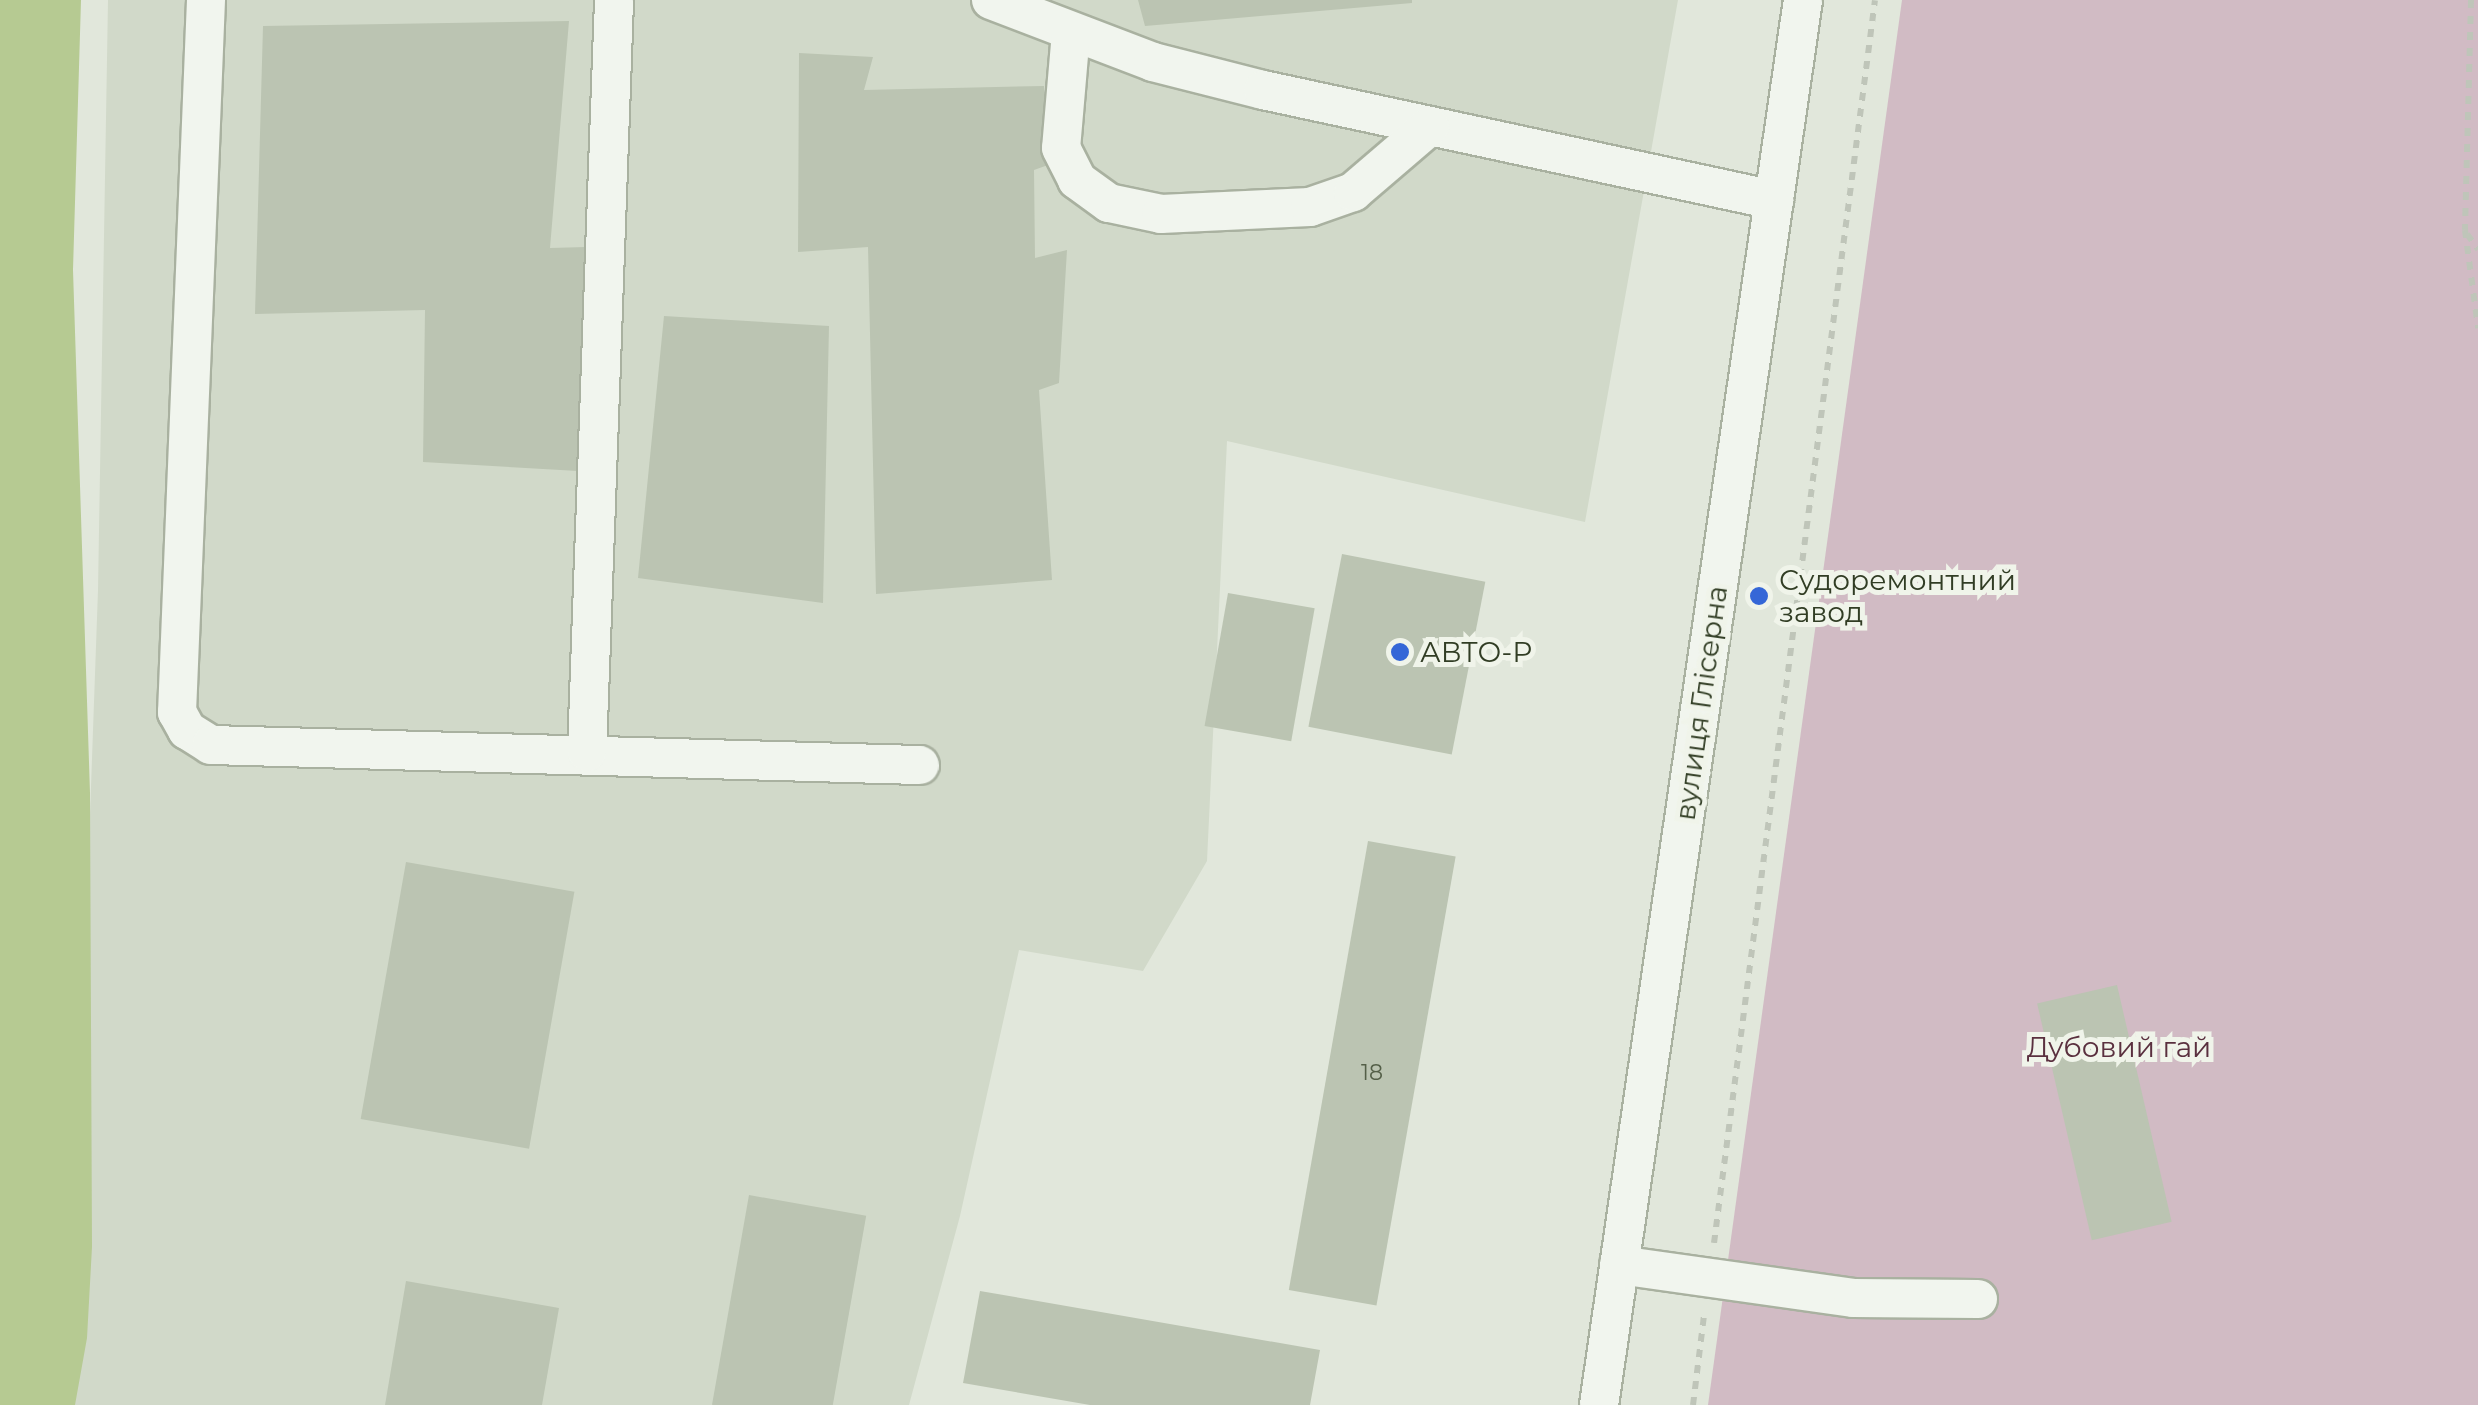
<!DOCTYPE html>
<meta charset="utf-8">
<style>
body{margin:0}
#map{position:relative;width:2478px;height:1405px;overflow:hidden;background:#e1e7db;font-family:Montserrat,sans-serif}
div>[style]{position:absolute}
.built>*{inset:0;background:#d1d9c9}
.green>*{inset:0;background:#d1bbc4}
.water>*{inset:0;background:#b6ca92}
.building>*{inset:0;background:#bbc4b2;transform-origin:0 0}
.path>*{height:6px;margin-top:-3px;transform-origin:0;background:repeating-linear-gradient(90deg,#bfc5b9 0 8px,transparent 0 16px)}
.roads{filter:drop-shadow(2px 0 #a9b1a0) drop-shadow(-2px 0 #a9b1a0) drop-shadow(0 2px #a9b1a0) drop-shadow(0 -2px #a9b1a0)}
.minor>*{height:38px;margin:-19px;padding:0 19px;transform-origin:19px;border-radius:19px;background:#f1f5ee}
.dots>*{width:28px;height:28px;translate:-50% -50%;box-sizing:border-box;border:5px solid #f0f4ea;border-radius:50%}
span{translate:-50% -50%;white-space:nowrap;text-align:center;line-height:1.15;-webkit-text-stroke:10px #f0f4ea;paint-order:stroke}
.number-label{font-size:22px;color:#545f48}
.number-label span{-webkit-text-stroke-width:0}
.poi-label{font-size:28px;color:#313d24}
.left{translate:0 -50%;text-align:left}
.street-label{font-size:28px;color:#313d24}
.park-label{font-size:28px;color:#5a303f}
</style>
<div id="map">
<div class="built">
<div style="clip-path:polygon(108px 0,1678px 0,1585px 522px,1227px 441px,1207px 861px,1143px 971px,1019px 950px,960px 1216px,909px 1405px,69px 1405px,98px 590px)"></div>
</div>
<div class="green">
<div style="clip-path:polygon(1902px 0,2478px 0,2478px 1405px,1708px 1405px)"></div>
</div>
<div class="water">
<div style="clip-path:polygon(0 0,81px 0,73px 270px,90px 793px,92px 1247px,87px 1338px,75px 1405px,0 1405px)"></div>
</div>
<div class="building">
<div style="clip-path:polygon(1138px 0,1412px 0,1412px 3px,1145px 26px)"></div>
<div style="clip-path:polygon(569px 21px,550px 248px,586px 247px,578px 471px,423px 462px,425px 310px,255px 314px,263px 26px)"></div>
<div style="clip-path:polygon(799px 53px,873px 57px,864px 90px,1044px 86px,1048px 165px,1034px 170px,1035px 258px,1067px 250px,1059px 383px,1039px 390px,1052px 580px,876px 594px,868px 247px,798px 252px)"></div>
<div style="clip-path:polygon(664px 316px,829px 326px,823px 603px,638px 578px)"></div>
<div style="left:1342px;top:554px;width:146px;height:176px;rotate:11deg"></div>
<div style="left:1228px;top:593px;width:88px;height:135px;rotate:10deg"></div>
<div style="left:1368px;top:841px;width:89px;height:456px;rotate:10deg"></div>
<div style="left:406px;top:862px;width:171px;height:261px;rotate:10deg"></div>
<div style="left:2117px;top:985px;width:243px;height:82px;rotate:77deg"></div>
<div style="left:749px;top:1195px;width:119px;height:213px;rotate:10deg"></div>
<div style="clip-path:polygon(406px 1281px,559px 1308px,542px 1405px,385px 1405px)"></div>
<div style="clip-path:polygon(980px 1291px,1320px 1350px,1310px 1405px,1090px 1405px,963px 1383px)"></div>
</div>
<div class="path">
<div style="left:2471px;top:0;width:230px;rotate:91.5deg"></div>
<div style="left:2465px;top:230px;width:99px;rotate:82.4deg"></div>
<div style="left:2467px;top:234px;width:19px;rotate:54deg"></div>
<div style="left:1714px;top:1243px;width:1253px;rotate:-82.62deg"></div>
<div style="left:1693px;top:1405px;width:91px;rotate:-83deg"></div>
</div>
<div class="roads">
<div class="minor">
<div style="left:206px;top:0;width:713px;rotate:92.33deg"></div>
<div style="left:177px;top:712px;width:21px;rotate:61deg"></div>
<div style="left:187px;top:730px;width:28px;rotate:32deg"></div>
<div style="left:211px;top:745px;width:709px;rotate:1.62deg"></div>
<div style="left:991px;top:0;width:173px;rotate:20.9deg"></div>
<div style="left:1153px;top:62px;width:114px;rotate:14.3deg"></div>
<div style="left:1263px;top:90px;width:523px;rotate:12.15deg"></div>
<div style="left:1071px;top:32px;width:116px;rotate:94.9deg"></div>
<div style="left:1061px;top:148px;width:36px;rotate:63deg"></div>
<div style="left:1077px;top:180px;width:39px;rotate:36deg"></div>
<div style="left:1109px;top:203px;width:53px;rotate:11.9deg"></div>
<div style="left:1161px;top:214px;width:149px;rotate:-2.7deg"></div>
<div style="left:1310px;top:207px;width:46px;rotate:-19.2deg"></div>
<div style="left:1353px;top:192px;width:101px;rotate:-40.6deg"></div>
<div style="left:587px;top:752px;width:752px;rotate:-87.94deg"></div>
<div style="left:1619px;top:1265px;width:236px;rotate:8deg"></div>
<div style="left:1853px;top:1298px;width:125px;rotate:0.5deg"></div>
<div style="left:1599px;top:1405px;width:1420px;rotate:-81.74deg"></div>
</div>
</div>
<div class="dots">
<div style="left:1759px;top:596px;background:#3567d7"></div>
<div style="left:1400px;top:652px;background:#3567d7"></div>
</div>
<div class="number-label">
<span style="left:1372px;top:1073px">18</span>
</div>
<div class="poi-label">
<span class="left" style="left:1779px;top:596px">Судоремонтний<br>завод</span>
<span class="left" style="left:1420px;top:652px">АВТО-Р</span>
</div>
<div class="street-label">
<span style="left:1701px;top:703px;rotate:-82deg">вулиця Глісерна</span>
</div>
<div class="park-label">
<span style="left:2119px;top:1047px">Дубовий гай</span>
</div>
</div>
